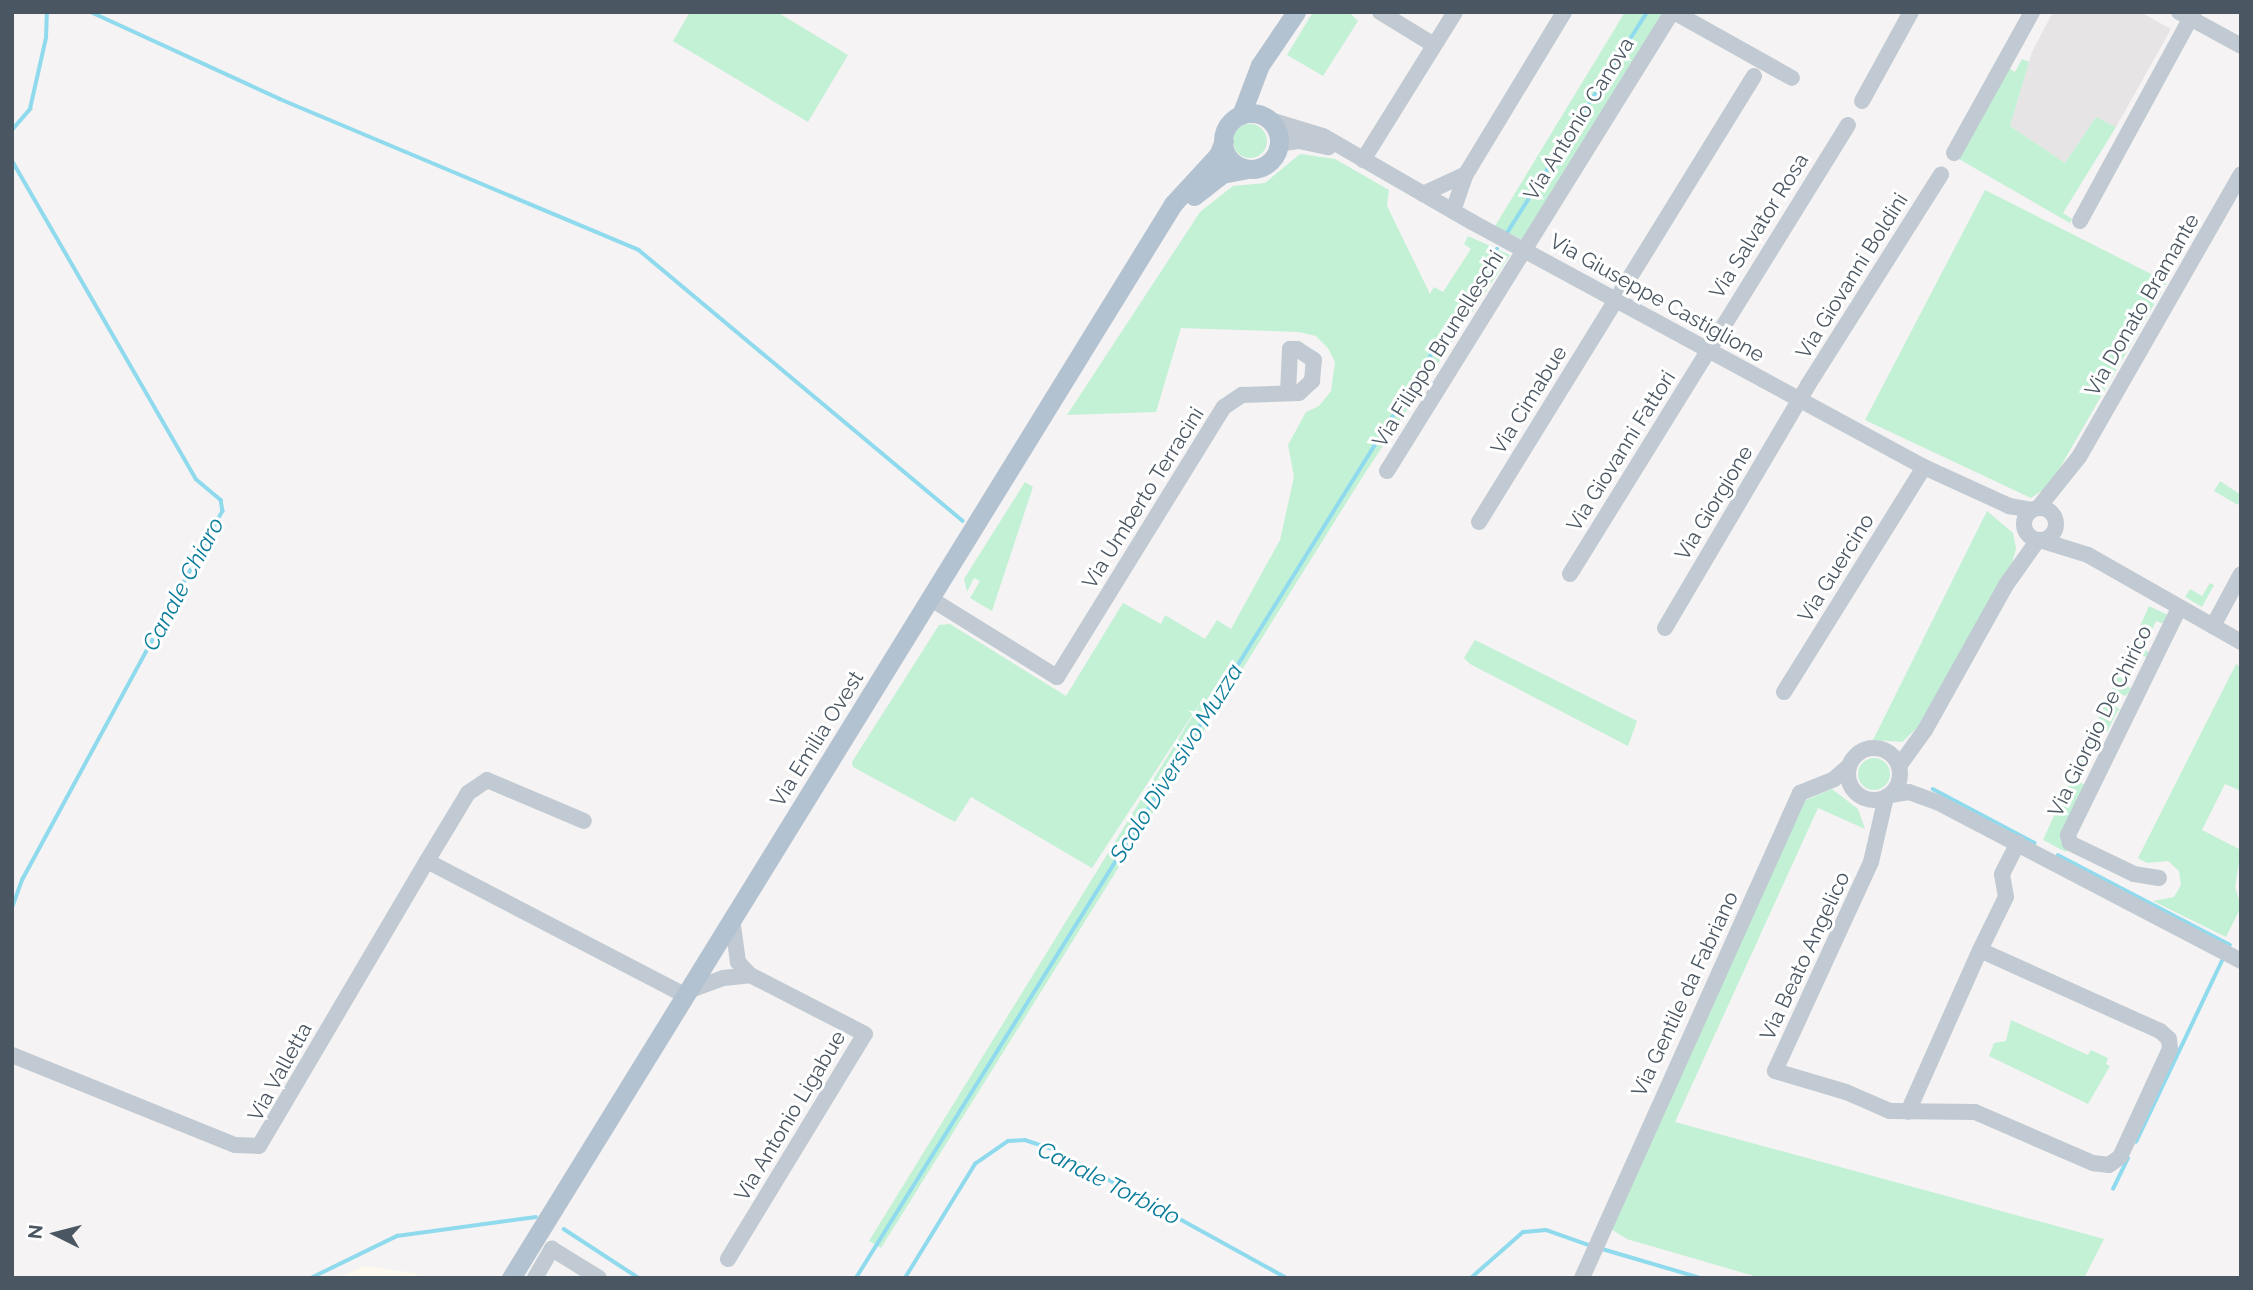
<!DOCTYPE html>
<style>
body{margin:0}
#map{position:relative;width:2253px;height:1290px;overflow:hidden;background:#f5f3f3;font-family:Raleway,sans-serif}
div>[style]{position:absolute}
.commercial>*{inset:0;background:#fdf9ef}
.education>*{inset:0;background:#e6e4e5}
.green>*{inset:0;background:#c3f1d5}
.round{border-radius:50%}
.stream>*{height:3.5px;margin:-1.75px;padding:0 1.75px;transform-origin:1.75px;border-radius:1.75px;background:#90daee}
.minor>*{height:16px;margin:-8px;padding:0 8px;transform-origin:8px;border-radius:8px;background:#c1cad2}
.minor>.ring{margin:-8px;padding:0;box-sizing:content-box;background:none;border:16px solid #c1cad2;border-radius:50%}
.major>*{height:19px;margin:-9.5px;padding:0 9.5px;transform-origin:9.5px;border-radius:9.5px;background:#b3c2d1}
.major>.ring{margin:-9.5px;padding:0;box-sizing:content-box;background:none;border:19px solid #b3c2d1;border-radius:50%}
span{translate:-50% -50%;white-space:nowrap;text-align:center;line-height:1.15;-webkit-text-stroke:6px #fff;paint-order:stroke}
.street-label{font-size:21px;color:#4a5661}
.water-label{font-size:23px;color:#0c7c9b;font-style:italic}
.frame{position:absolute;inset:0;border:14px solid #4a5661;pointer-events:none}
.north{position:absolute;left:21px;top:1199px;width:70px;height:70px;-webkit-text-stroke:5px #fff;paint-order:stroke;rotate:276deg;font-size:19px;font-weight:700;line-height:28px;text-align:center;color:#4a5661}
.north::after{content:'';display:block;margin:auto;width:24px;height:32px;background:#4a5661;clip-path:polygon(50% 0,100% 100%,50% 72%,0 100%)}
</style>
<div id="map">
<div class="commercial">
<div style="clip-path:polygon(365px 1266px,415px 1273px,422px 1278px,336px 1278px)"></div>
</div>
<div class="education">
<div style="clip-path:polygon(2053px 12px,2140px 12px,2171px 29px,2116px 127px,2096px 117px,2065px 163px,2010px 126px,2032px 52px)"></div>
</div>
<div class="green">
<div style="clip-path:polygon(690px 12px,777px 12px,848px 55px,808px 122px,673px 41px)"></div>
<div style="clip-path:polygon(1313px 12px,1349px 12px,1358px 21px,1323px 76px,1287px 55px)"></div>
<div style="clip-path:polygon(1625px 12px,1663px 12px,1527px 237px,1521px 239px,1495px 226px)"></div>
<div style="clip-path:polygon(2022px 59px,2029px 62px,2010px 126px,2065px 163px,2096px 117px,2116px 127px,2063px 213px,2072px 219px,2070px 223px,1957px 158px,2007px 67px,2015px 72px)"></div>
<div class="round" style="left:1233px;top:124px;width:34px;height:34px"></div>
<div style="clip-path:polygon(1300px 154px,1335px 159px,1389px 190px,1387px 206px,1430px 294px,1434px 287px,1443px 292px,1471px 249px,1464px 244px,1468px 236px,1510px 255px,1363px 476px,881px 1248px,869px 1241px,1206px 694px,1092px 868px,971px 797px,955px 822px,853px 767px,852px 762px,939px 625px,950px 624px,1066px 696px,1123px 603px,1161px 624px,1165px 615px,1205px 639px,1217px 620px,1231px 629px,1280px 540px,1294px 477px,1288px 445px,1306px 412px,1319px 406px,1331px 391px,1335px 362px,1328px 348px,1316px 336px,1299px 332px,1181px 328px,1156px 412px,1067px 415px,1200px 212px,1233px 186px,1265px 183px)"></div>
<div style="clip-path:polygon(1985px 190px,2167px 282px,2050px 485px,2031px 498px,1865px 420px)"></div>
<div style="clip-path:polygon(2220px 481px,2241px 495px,2238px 505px,2214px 491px)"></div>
<div style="clip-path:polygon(1025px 482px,1033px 487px,992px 611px,970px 598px,980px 581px,974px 578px,967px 592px,964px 579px)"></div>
<div style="clip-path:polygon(1987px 511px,2013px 533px,2016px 549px,2012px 563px,1917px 728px,1902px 742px,1873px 740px)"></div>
<div style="clip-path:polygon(2210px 583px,2214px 585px,2202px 607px,2185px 597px,2190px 589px,2202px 596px)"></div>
<div style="clip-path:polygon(2149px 606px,2168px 615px,2164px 624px,2156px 621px,2143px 649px,2150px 653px,2148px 658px,2140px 654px,2125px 685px,2132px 689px,2125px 696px,2112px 689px)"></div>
<div style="clip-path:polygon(1475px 640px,1637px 721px,1628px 746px,1470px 664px,1464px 658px)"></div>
<div style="clip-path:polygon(2236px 664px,2241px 667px,2241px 791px,2225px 784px,2202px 830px,2241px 850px,2235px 887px,2241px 907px,2226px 937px,2153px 901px,2174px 897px,2181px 885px,2179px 871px,2168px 861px,2147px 863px,2138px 858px)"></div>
<div style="clip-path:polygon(2107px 700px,2122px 711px,2118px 710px,2107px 732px,2102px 730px,2077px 781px,2085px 785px,2066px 852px,2043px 840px)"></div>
<div class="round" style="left:1858px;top:758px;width:32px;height:32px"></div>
<div style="clip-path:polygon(1832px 789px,1858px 809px,1865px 829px,1818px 808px,1675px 1122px,2104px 1239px,2084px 1278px,1761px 1278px,1627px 1239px,1611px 1229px,1801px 802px)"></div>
<div style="clip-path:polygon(2011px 1020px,2088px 1055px,2091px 1050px,2108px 1058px,2106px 1064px,2110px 1066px,2088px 1104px,1989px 1056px,1994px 1043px,2006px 1041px)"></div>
</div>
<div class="stream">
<div style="left:91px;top:12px;width:208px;rotate:24.7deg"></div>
<div style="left:280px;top:99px;width:389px;rotate:22.8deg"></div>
<div style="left:639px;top:250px;width:422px;rotate:39.9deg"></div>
<div style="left:12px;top:130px;width:28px;rotate:-49deg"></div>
<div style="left:30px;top:109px;width:73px;rotate:-77.3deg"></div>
<div style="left:46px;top:38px;width:26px;rotate:-88deg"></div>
<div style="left:12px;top:160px;width:368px;rotate:60deg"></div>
<div style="left:196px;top:479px;width:33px;rotate:40deg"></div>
<div style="left:221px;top:500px;width:11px;rotate:80deg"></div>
<div style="left:223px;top:511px;width:419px;rotate:118.5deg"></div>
<div style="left:23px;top:879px;width:33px;rotate:110deg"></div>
<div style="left:1507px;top:233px;width:262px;rotate:-57.6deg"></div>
<div style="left:1933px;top:789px;width:115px;rotate:27.9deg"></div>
<div style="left:2058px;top:855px;width:194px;rotate:27.6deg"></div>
<div style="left:2136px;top:1142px;width:200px;rotate:-64.6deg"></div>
<div style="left:2113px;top:1189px;width:34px;rotate:-64deg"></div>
<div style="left:564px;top:1229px;width:90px;rotate:33.2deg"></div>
<div style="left:1599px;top:1248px;width:106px;rotate:16.4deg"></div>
<div style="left:311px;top:1278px;width:96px;rotate:-26deg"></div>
<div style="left:397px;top:1236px;width:140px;rotate:-7.8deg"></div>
<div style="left:856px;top:1278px;width:1212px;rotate:-58.08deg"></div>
<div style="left:905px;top:1278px;width:134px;rotate:-58.4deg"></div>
<div style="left:975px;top:1164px;width:40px;rotate:-34.9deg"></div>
<div style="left:1008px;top:1141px;width:17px;rotate:-3deg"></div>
<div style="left:1025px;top:1140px;width:32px;rotate:18deg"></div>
<div style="left:1055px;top:1150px;width:265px;rotate:28.9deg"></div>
<div style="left:1471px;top:1278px;width:69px;rotate:-41.5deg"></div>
<div style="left:1523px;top:1232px;width:23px;rotate:-5deg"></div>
<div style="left:1546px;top:1230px;width:49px;rotate:19.2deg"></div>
</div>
<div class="minor">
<div style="left:1380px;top:12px;width:63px;rotate:31.4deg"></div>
<div style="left:1674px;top:12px;width:135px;rotate:29.2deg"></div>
<div style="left:2179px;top:12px;width:71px;rotate:28.7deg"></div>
<div style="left:1862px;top:101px;width:102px;rotate:-61.2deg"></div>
<div style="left:1270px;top:120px;width:55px;rotate:16.8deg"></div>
<div style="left:1323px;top:136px;width:172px;rotate:30deg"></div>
<div style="left:1472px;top:222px;width:514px;rotate:28.46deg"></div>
<div style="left:1924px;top:467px;width:94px;rotate:24.6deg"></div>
<div style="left:2009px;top:506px;width:23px;rotate:10deg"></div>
<div style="left:1279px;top:144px;width:20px;rotate:-9deg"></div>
<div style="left:1299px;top:141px;width:30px;rotate:12deg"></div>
<div style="left:1954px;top:153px;width:161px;rotate:-61deg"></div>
<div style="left:1363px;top:160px;width:174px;rotate:-58.1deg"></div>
<div style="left:1423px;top:194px;width:47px;rotate:-24.9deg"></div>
<div style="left:1453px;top:211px;width:39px;rotate:-71deg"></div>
<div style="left:1466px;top:174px;width:189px;rotate:-58.8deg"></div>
<div style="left:2080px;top:221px;width:238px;rotate:-61.4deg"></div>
<div style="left:1387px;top:471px;width:540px;rotate:-58.16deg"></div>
<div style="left:2038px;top:508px;width:65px;rotate:-51.2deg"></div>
<div style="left:2079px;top:457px;width:326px;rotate:-60.2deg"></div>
<div class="ring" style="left:2024px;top:508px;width:16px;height:16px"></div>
<div style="left:1479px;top:522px;width:524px;rotate:-58.34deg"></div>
<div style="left:2040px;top:540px;width:50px;rotate:17.4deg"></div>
<div style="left:2088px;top:555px;width:176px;rotate:29.6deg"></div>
<div style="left:1570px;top:574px;width:528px;rotate:-58.24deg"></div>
<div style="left:931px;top:599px;width:148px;rotate:31.8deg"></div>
<div style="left:1057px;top:677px;width:317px;rotate:-58.3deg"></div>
<div style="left:1224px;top:407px;width:22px;rotate:-34deg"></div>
<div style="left:1242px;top:395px;width:57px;rotate:-2deg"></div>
<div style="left:1299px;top:393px;width:18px;rotate:-43deg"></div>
<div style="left:1312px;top:381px;width:21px;rotate:-85deg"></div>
<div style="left:1314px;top:360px;width:20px;rotate:-147deg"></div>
<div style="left:1297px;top:349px;width:7px;rotate:180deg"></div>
<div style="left:1290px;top:349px;width:44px;rotate:92.6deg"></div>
<div style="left:2213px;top:626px;width:59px;rotate:-61.7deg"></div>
<div style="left:1665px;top:628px;width:282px;rotate:-59.5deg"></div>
<div style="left:1808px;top:385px;width:249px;rotate:-57.7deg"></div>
<div style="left:1784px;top:692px;width:265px;rotate:-58.1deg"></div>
<div class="ring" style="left:1848px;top:748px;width:36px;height:36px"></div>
<div style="left:1899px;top:766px;width:44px;rotate:-54.2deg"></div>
<div style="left:1925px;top:730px;width:166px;rotate:-60.8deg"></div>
<div style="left:2006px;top:585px;width:55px;rotate:-54.6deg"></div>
<div style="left:1890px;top:795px;width:19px;rotate:-9deg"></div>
<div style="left:1909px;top:792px;width:30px;rotate:20deg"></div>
<div style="left:1937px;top:802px;width:343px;rotate:27.6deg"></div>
<div style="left:1886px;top:797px;width:67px;rotate:103deg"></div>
<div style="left:1871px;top:862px;width:230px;rotate:114.7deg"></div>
<div style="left:1775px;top:1071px;width:74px;rotate:16.5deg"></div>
<div style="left:1846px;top:1092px;width:48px;rotate:23.4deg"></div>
<div style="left:1890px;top:1111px;width:85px;rotate:0.7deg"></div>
<div style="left:1975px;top:1112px;width:129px;rotate:23.4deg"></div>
<div style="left:2093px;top:1163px;width:16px;rotate:7deg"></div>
<div style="left:2109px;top:1165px;width:14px;rotate:-36deg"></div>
<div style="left:2120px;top:1157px;width:119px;rotate:-65.2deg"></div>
<div style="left:2170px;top:1049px;width:10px;rotate:-96deg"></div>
<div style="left:2169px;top:1039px;width:12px;rotate:-138deg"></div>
<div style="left:2160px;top:1031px;width:197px;rotate:-155.8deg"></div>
<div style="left:1980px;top:950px;width:177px;rotate:114deg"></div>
<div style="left:427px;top:861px;width:79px;rotate:-58.9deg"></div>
<div style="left:468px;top:793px;width:23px;rotate:-34deg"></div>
<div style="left:487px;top:780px;width:105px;rotate:22.9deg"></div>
<div style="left:2159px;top:878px;width:25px;rotate:-171deg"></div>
<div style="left:2134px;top:874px;width:71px;rotate:-154.2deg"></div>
<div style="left:2070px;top:843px;width:8px;rotate:-104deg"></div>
<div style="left:2068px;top:835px;width:253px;rotate:-63.9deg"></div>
<div style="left:1980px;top:950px;width:59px;rotate:-63.9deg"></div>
<div style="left:2006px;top:897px;width:23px;rotate:-100deg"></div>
<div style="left:2002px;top:874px;width:35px;rotate:-63deg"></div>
<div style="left:685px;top:992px;width:40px;rotate:-20.2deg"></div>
<div style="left:723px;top:978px;width:27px;rotate:-6deg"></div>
<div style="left:12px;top:1055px;width:240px;rotate:22deg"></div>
<div style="left:235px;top:1145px;width:24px;rotate:2deg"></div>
<div style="left:259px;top:1146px;width:331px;rotate:-59.5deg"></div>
<div style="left:427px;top:861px;width:290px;rotate:27.5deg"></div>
<div style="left:728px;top:1259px;width:263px;rotate:-58.7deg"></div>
<div style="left:865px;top:1034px;width:129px;rotate:-152.8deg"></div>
<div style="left:750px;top:975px;width:18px;rotate:-133deg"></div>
<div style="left:738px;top:962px;width:44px;rotate:-97.8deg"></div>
<div style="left:535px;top:1278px;width:34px;rotate:-60deg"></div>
<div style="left:552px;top:1249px;width:55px;rotate:31.7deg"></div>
<div style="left:1582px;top:1278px;width:532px;rotate:-65.8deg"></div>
<div style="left:1800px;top:793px;width:37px;rotate:-22deg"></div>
<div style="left:1834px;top:779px;width:20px;rotate:-41deg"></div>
</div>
<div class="major">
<div class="ring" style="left:1223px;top:113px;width:37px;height:37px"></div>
<div style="left:1241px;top:115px;width:53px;rotate:-69.2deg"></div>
<div style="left:1260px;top:65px;width:64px;rotate:-55.8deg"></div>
<div style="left:1194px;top:196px;width:36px;rotate:-38deg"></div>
<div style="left:1222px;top:174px;width:25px;rotate:-11deg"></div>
<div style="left:511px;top:1278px;width:1262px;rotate:-58.35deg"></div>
<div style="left:1173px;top:204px;width:67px;rotate:-47.4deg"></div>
<div style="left:1218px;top:155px;width:15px;rotate:-67deg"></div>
</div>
<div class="street-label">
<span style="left:1579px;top:119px;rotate:-58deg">Via Antonio Canova</span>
<span style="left:1759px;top:226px;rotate:-58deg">Via Salvator Rosa</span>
<span style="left:1852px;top:276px;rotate:-58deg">Via Giovanni Boldini</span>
<span style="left:1657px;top:298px;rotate:29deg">Via Giuseppe Castiglione</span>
<span style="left:2142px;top:305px;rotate:-60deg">Via Donato Bramante</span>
<span style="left:1438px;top:349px;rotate:-58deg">Via Filippo Brunelleschi</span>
<span style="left:1529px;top:400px;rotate:-58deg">Via Cimabue</span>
<span style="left:1621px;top:451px;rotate:-58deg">Via Giovanni Fattori</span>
<span style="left:1143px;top:498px;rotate:-58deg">Via Umberto Terracini</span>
<span style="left:1714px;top:503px;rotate:-59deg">Via Giorgione</span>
<span style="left:1836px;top:568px;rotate:-58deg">Via Guercino</span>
<span style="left:2100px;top:721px;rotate:-64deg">Via Giorgio De Chirico</span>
<span style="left:817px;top:739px;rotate:-58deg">Via Emilia Ovest</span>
<span style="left:1805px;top:956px;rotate:-65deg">Via Beato Angelico</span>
<span style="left:1685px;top:994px;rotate:-65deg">Via Gentile da Fabriano</span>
<span style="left:280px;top:1072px;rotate:-61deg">Via Valletta</span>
<span style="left:790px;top:1116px;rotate:-59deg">Via Antonio Ligabue</span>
</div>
<div class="water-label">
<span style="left:183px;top:584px;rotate:-62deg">Canale Chiaro</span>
<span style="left:1176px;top:763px;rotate:-58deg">Scolo Diversivo Muzza</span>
<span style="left:1109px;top:1183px;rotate:27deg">Canale Torbido</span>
</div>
<div class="frame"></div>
<div class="north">N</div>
</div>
